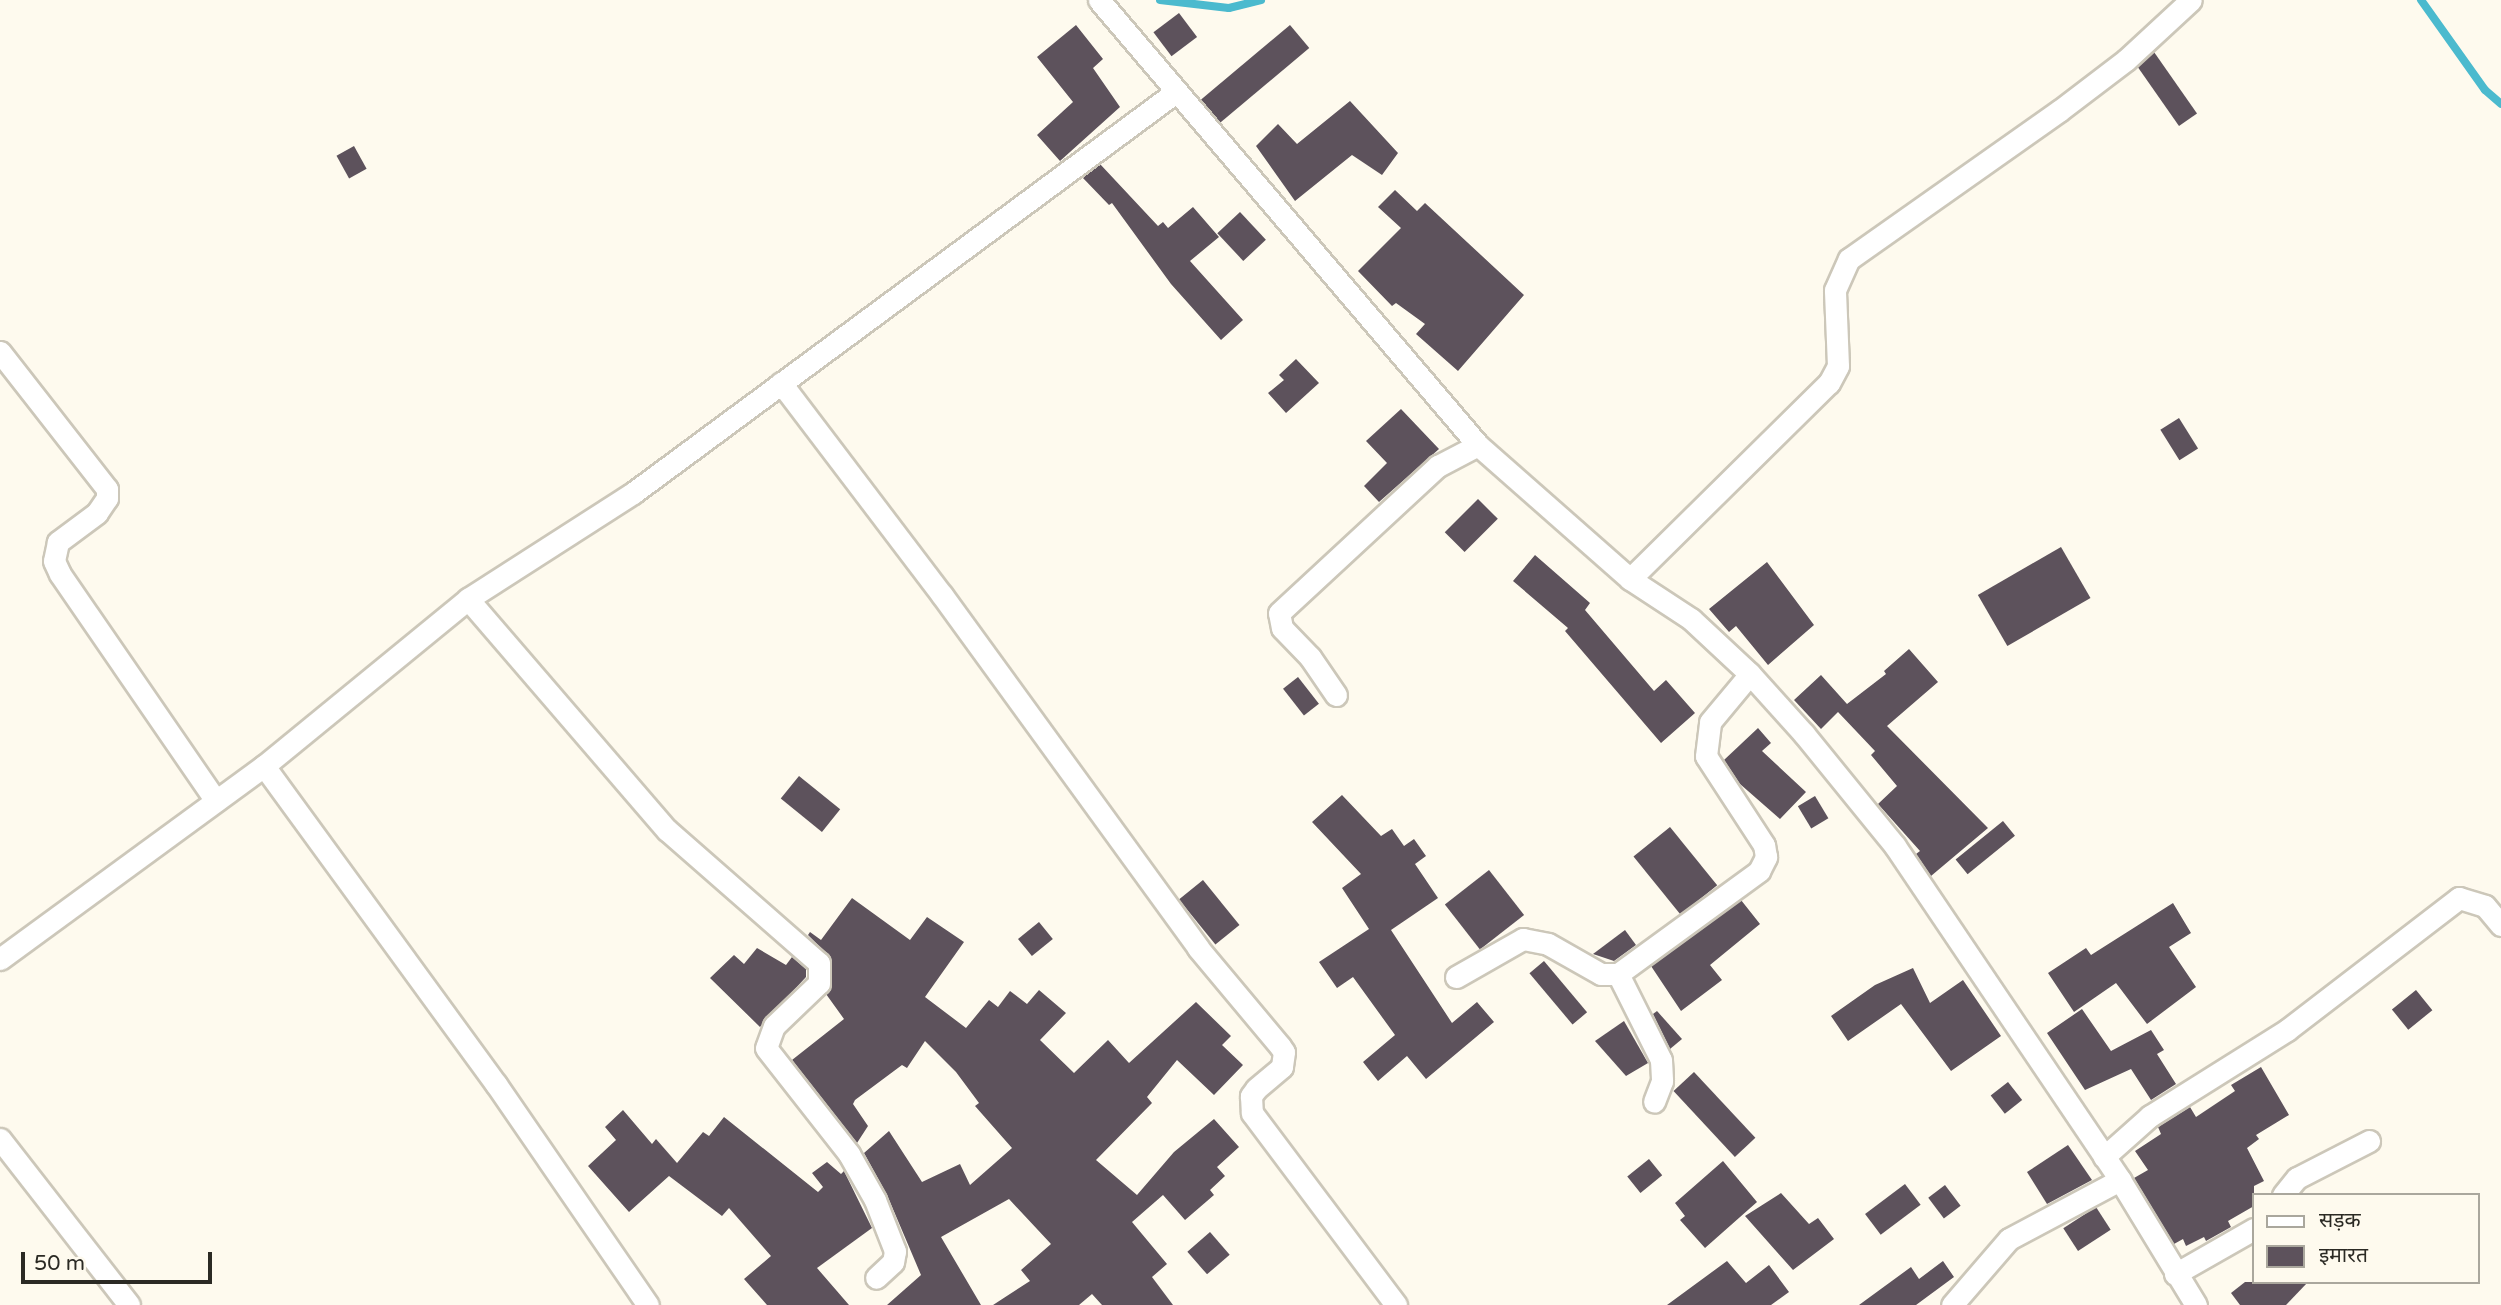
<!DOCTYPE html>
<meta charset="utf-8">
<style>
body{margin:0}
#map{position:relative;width:2501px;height:1305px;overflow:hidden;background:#fefaee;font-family:"Varela Round","Noto Sans Devanagari",sans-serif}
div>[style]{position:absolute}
.stream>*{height:8px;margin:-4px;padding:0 4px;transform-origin:4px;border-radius:4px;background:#4bbace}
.building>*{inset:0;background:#5d525c;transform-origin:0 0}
.roads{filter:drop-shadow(2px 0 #ccc7b9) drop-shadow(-2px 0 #ccc7b9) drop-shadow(0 2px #ccc7b9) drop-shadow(0 -2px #ccc7b9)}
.street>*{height:21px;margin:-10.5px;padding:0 10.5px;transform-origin:10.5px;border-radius:10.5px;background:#fff}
span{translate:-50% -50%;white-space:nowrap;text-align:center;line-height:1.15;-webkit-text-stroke:7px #fefaee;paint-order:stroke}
.legend{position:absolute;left:2252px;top:1193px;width:228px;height:91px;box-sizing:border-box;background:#fefaee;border:2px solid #aaa79d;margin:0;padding:9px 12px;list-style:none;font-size:21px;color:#2b2a24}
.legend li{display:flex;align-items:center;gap:14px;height:35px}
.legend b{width:35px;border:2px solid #aaa79d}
.scale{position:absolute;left:21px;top:1252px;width:191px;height:32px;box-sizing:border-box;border:4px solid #2b2a24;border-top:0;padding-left:9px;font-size:21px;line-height:24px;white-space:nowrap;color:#2b2a24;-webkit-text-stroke:5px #fefaee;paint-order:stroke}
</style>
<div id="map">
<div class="stream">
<div style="left:1160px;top:0;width:69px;rotate:6.6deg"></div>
<div style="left:1229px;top:8px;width:33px;rotate:-14deg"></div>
<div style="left:2421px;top:0;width:110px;rotate:54.6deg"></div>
<div style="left:2485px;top:90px;width:21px;rotate:41deg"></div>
</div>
<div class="building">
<div style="left:1179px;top:13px;width:30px;height:32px;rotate:53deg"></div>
<div style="clip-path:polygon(1076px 25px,1103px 59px,1093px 68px,1120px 107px,1060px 161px,1037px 135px,1073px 102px,1037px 57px)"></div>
<div style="left:1290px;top:25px;width:30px;height:116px;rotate:50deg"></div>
<div style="left:2154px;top:52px;width:75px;height:22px;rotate:55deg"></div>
<div style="clip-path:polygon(1350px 101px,1398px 153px,1382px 175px,1352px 155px,1295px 201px,1256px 146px,1278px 124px,1297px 144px)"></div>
<div style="left:354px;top:146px;width:26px;height:20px;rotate:61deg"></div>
<div style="clip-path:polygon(1100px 164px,1158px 226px,1163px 222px,1168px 228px,1193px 207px,1219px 237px,1190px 261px,1243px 320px,1221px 340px,1171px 284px,1112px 203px,1109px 205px,1082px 177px)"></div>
<div style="clip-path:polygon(1395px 190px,1417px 211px,1425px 203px,1524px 295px,1458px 371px,1416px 334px,1425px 324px,1396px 303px,1392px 306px,1358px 271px,1401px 228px,1378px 207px)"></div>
<div style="left:1240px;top:212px;width:38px;height:31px;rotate:47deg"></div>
<div style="clip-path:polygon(1296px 359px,1319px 383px,1286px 413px,1268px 393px,1284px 380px,1279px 375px)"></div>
<div style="clip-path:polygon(1401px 409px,1439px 449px,1379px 502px,1364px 486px,1387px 463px,1366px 441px)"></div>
<div style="left:2179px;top:418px;width:36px;height:22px;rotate:58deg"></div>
<div style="left:1478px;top:499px;width:28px;height:47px;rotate:45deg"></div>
<div style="left:2061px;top:547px;width:59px;height:96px;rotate:60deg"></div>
<div style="clip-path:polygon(1535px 555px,1590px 603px,1585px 610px,1654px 691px,1666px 680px,1695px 713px,1661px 743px,1565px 631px,1568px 628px,1513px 581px)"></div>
<div style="clip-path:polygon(1767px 562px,1814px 625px,1768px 665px,1736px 626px,1729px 632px,1709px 609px)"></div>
<div style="clip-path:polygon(1909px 649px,1938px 682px,1887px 726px,1988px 828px,1931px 876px,1916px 854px,1920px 851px,1878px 804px,1897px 786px,1871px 755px,1875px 751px,1838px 712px,1821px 729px,1794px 700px,1821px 675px,1847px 704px,1886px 674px,1884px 671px)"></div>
<div style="left:1298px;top:677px;width:34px;height:19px;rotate:52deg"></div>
<div style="clip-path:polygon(1758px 728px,1771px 743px,1762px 751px,1806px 792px,1780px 819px,1740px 784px,1724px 760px)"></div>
<div style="left:799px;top:776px;width:53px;height:29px;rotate:39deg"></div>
<div style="clip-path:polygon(1342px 795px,1381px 836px,1392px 829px,1404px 846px,1414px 839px,1426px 856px,1415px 864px,1438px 898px,1391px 930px,1452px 1023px,1477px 1002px,1494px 1022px,1426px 1079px,1407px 1056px,1378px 1081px,1363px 1062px,1395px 1035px,1353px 977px,1337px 988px,1319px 962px,1369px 929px,1342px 888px,1361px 874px,1312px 822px)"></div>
<div style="left:1815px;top:796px;width:26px;height:20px;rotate:59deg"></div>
<div style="left:2003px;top:821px;width:19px;height:61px;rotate:51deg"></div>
<div style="left:1670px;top:827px;width:75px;height:47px;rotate:51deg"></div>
<div style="left:1489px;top:870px;width:57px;height:56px;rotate:52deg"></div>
<div style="left:1203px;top:880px;width:58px;height:31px;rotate:51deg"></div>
<div style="clip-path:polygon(852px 898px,910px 940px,927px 917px,964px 942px,925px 997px,966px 1028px,989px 1000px,998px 1007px,1010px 991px,1027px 1004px,1039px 990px,1066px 1013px,1040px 1040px,1074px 1073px,1108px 1040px,1129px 1063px,1196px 1002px,1231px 1036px,1222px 1045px,1243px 1065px,1214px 1095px,1177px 1060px,1147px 1097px,1152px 1103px,1096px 1160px,1137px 1195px,1174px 1152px,1214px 1119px,1239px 1147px,1217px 1167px,1225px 1176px,1210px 1190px,1214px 1195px,1185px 1220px,1163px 1195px,1132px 1222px,1167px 1264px,1152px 1277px,1173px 1305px,1102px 1305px,1092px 1294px,1079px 1305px,993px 1305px,1030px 1281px,1021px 1270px,1051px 1244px,1009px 1199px,941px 1237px,981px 1305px,887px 1305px,921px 1275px,887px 1195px,864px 1153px,889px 1131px,922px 1182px,960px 1164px,970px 1185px,1012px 1148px,975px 1106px,979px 1103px,956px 1072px,925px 1041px,907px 1068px,902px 1065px,855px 1100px,853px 1104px,868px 1126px,857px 1143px,792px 1060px,844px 1019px,826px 994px,832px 984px,831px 958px,808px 935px,810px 932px,821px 940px)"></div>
<div style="clip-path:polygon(1741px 900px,1760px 924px,1710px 965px,1722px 980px,1681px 1011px,1651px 966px)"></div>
<div style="clip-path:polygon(2173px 903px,2191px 933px,2169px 947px,2196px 987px,2147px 1024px,2116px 983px,2074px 1012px,2048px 973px,2086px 948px,2091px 955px)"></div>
<div style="left:1039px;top:922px;width:22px;height:27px;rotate:51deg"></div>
<div style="clip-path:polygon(1625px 930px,1636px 945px,1614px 961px,1593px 954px)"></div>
<div style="clip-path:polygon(757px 948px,786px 965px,792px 957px,806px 969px,806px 977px,760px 1027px,710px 978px,734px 955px,744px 964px)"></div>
<div style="left:1544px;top:961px;width:67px;height:19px;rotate:50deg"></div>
<div style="clip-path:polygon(1913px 968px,1930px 1003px,1963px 980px,2001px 1036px,1951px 1071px,1901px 1004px,1848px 1041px,1831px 1016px,1875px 985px)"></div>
<div style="left:2416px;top:990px;width:26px;height:31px;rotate:51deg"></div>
<div style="clip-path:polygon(2082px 1009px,2111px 1051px,2151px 1030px,2164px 1050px,2157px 1054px,2176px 1084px,2151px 1100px,2131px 1069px,2085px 1090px,2047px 1033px)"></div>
<div style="clip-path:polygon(1657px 1011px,1682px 1039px,1670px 1049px,1653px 1014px)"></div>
<div style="clip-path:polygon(1624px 1021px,1648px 1063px,1626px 1076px,1595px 1041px)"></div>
<div style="clip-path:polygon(2261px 1067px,2289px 1115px,2256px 1135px,2259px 1139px,2247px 1148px,2264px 1181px,2254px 1186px,2254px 1206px,2228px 1221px,2231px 1227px,2206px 1241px,2204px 1237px,2186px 1246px,2183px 1239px,2174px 1244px,2134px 1178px,2148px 1170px,2135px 1151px,2161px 1134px,2158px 1127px,2190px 1107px,2196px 1117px,2235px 1091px,2231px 1085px)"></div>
<div style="left:1694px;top:1072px;width:90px;height:28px;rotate:47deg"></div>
<div style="left:2008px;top:1082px;width:23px;height:22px;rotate:52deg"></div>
<div style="clip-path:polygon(623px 1110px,652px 1144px,656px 1139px,677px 1163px,703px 1132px,709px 1136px,724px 1117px,818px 1192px,823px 1187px,812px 1173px,827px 1162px,841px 1174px,844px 1171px,872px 1228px,817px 1268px,849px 1305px,767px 1305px,744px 1279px,771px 1256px,729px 1208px,722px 1216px,669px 1176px,629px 1212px,588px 1166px,616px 1140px,605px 1127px)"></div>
<div style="clip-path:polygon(2068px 1145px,2092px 1180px,2047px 1204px,2027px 1172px)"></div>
<div style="left:1649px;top:1159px;width:21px;height:28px;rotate:51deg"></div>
<div style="clip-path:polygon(1723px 1161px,1757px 1202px,1705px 1248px,1680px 1220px,1685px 1216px,1675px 1203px)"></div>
<div style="left:1905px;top:1184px;width:26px;height:50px;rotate:53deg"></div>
<div style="left:1945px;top:1185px;width:26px;height:21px;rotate:53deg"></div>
<div style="clip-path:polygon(1781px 1193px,1809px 1224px,1818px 1218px,1834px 1239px,1793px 1270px,1745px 1216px)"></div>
<div style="left:2096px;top:1207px;width:27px;height:39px;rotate:57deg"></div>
<div style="left:1210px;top:1232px;width:30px;height:30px;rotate:49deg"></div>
<div style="clip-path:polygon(1727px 1261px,1746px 1283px,1769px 1265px,1789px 1292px,1771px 1305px,1667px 1305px)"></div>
<div style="clip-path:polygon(1943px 1261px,1954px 1277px,1916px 1305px,1859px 1305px,1911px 1267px,1919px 1279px)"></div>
<div style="clip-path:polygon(2245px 1282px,2308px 1282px,2286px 1305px,2240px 1305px,2231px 1293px)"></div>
</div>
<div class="roads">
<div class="street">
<div style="left:1099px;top:0;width:585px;rotate:49.58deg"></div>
<div style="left:1478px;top:445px;width:203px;rotate:41.4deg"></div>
<div style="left:1630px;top:579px;width:73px;rotate:33.3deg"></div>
<div style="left:1691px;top:619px;width:81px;rotate:43deg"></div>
<div style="left:1750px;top:674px;width:81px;rotate:48deg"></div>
<div style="left:1804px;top:734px;width:144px;rotate:50.9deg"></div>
<div style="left:1895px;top:846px;width:403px;rotate:56deg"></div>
<div style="left:2120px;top:1180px;width:146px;rotate:58.7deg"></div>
<div style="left:0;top:352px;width:174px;rotate:52deg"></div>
<div style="left:107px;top:489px;width:9px;rotate:90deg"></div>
<div style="left:107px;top:498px;width:18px;rotate:124deg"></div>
<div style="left:97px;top:513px;width:49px;rotate:143.4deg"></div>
<div style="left:58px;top:542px;width:19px;rotate:102deg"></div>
<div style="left:54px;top:561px;width:14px;rotate:65deg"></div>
<div style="left:60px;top:574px;width:275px;rotate:55.5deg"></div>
<div style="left:781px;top:383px;width:266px;rotate:52.8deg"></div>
<div style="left:942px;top:595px;width:436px;rotate:54deg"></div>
<div style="left:1198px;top:948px;width:128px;rotate:50.1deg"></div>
<div style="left:1280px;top:1046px;width:7px;rotate:56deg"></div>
<div style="left:1284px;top:1052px;width:15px;rotate:98deg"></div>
<div style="left:1282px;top:1067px;width:34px;rotate:140deg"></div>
<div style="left:1256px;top:1089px;width:9px;rotate:126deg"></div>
<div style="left:1251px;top:1096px;width:17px;rotate:87deg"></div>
<div style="left:1252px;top:1113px;width:240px;rotate:53.1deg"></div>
<div style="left:1630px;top:579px;width:279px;rotate:-44.6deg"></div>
<div style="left:1829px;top:383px;width:19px;rotate:-62deg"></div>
<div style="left:1838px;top:366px;width:76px;rotate:-92.3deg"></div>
<div style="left:1835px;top:290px;width:34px;rotate:-66deg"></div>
<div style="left:1849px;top:259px;width:257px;rotate:-35.2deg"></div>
<div style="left:2059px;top:111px;width:84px;rotate:-37.3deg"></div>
<div style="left:2126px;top:60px;width:88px;rotate:-42.7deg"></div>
<div style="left:468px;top:599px;width:305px;rotate:49.3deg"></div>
<div style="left:667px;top:830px;width:202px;rotate:41.2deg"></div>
<div style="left:819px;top:963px;width:20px;rotate:90deg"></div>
<div style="left:819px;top:983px;width:62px;rotate:136.3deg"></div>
<div style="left:774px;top:1026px;width:23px;rotate:110deg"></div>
<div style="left:766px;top:1048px;width:135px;rotate:51.9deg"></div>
<div style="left:849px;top:1154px;width:53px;rotate:60.5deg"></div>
<div style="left:875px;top:1200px;width:55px;rotate:68.6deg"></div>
<div style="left:895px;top:1251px;width:11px;rotate:100deg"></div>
<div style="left:893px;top:1262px;width:23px;rotate:137deg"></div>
<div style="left:1336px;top:695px;width:46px;rotate:-124.4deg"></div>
<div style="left:1310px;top:657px;width:40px;rotate:-134deg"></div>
<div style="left:1282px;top:628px;width:15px;rotate:-101deg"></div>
<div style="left:1279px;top:613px;width:217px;rotate:-42.8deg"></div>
<div style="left:1438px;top:466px;width:45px;rotate:-27.7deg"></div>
<div style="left:264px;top:766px;width:394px;rotate:53.9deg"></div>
<div style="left:496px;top:1084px;width:268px;rotate:55.5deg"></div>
<div style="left:0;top:959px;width:327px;rotate:-36.2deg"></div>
<div style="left:264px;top:766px;width:264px;rotate:-39.3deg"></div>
<div style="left:468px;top:599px;width:196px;rotate:-32.7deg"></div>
<div style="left:633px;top:493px;width:676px;rotate:-36.46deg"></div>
<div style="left:1618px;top:974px;width:96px;rotate:63.4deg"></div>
<div style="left:1661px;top:1060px;width:21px;rotate:87deg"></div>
<div style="left:1662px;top:1081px;width:22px;rotate:111deg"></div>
<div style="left:1456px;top:977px;width:77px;rotate:-29.6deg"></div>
<div style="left:1523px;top:939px;width:25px;rotate:11deg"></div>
<div style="left:1548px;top:944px;width:61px;rotate:29.5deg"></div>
<div style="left:1601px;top:974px;width:17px"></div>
<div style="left:1618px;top:974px;width:175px;rotate:-36.1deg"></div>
<div style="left:1759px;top:871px;width:16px;rotate:-63deg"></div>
<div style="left:1766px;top:857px;width:12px;rotate:-99deg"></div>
<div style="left:1764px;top:845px;width:106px;rotate:-123.1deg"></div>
<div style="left:1706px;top:756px;width:34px;rotate:-83deg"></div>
<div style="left:1710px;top:722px;width:62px;rotate:-50.2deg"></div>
<div style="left:0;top:1139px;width:210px;rotate:52.1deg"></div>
<div style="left:2104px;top:1157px;width:62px;rotate:-41.7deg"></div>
<div style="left:2150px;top:1116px;width:162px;rotate:-32.1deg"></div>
<div style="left:2287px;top:1030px;width:217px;rotate:-37.5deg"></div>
<div style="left:2459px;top:898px;width:27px;rotate:17deg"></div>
<div style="left:2485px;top:906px;width:25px;rotate:50deg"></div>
<div style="left:2283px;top:1195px;width:22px;rotate:-51deg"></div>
<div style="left:2297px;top:1178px;width:81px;rotate:-27.2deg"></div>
<div style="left:2175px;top:1274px;width:91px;rotate:-29.7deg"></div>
<div style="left:1952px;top:1305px;width:87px;rotate:-49.2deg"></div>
<div style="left:2009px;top:1239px;width:126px;rotate:-28deg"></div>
</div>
</div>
<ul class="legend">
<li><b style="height:9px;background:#fff"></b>सड़क</li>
<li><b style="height:19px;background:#5d525c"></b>इमारत</li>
</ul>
<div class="scale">50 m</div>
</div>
